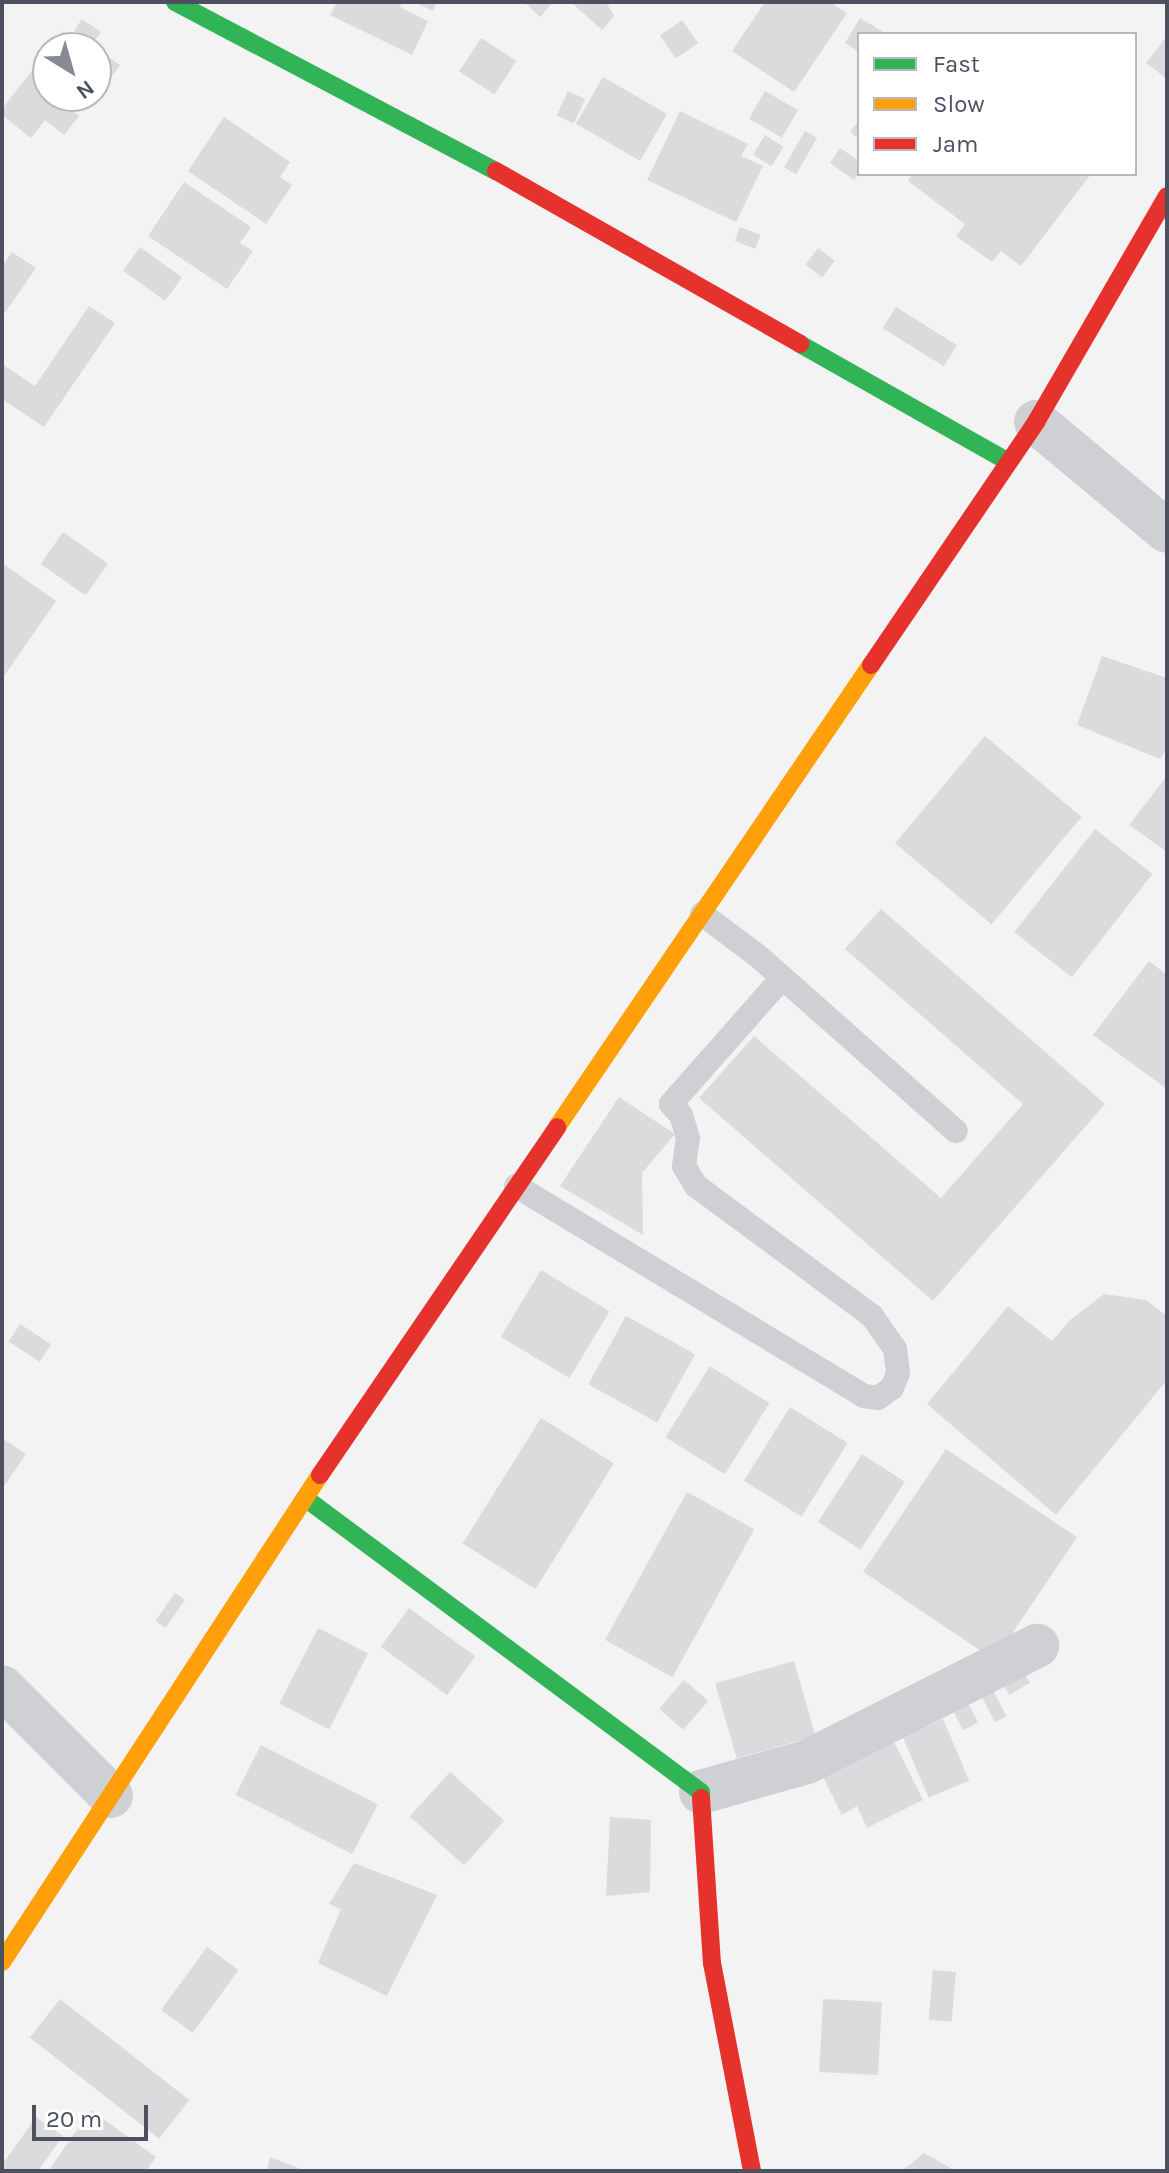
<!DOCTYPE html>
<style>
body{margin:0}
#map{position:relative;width:1169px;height:2173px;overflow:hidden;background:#f3f3f3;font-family:Karla,sans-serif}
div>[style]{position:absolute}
.building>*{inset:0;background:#dbdbdd;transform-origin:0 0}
.lane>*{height:24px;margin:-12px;padding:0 12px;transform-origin:12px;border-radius:12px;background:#cfd0d3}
.street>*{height:44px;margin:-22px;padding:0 22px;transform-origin:22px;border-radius:22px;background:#cfd0d3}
.fast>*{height:18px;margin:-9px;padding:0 9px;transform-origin:9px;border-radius:9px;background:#30b455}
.slow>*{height:18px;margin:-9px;padding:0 9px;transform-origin:9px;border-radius:9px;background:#ff9f0a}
.jam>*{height:18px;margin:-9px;padding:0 9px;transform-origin:9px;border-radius:9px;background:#e5322d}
span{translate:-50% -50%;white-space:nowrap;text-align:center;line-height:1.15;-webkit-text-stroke:6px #fff;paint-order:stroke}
.frame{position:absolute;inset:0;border:4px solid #4b515e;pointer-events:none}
.legend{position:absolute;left:857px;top:32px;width:280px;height:144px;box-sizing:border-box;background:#fff;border:2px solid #b7b9bf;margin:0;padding:10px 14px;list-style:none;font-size:24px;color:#4b515e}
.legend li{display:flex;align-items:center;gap:16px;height:40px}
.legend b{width:40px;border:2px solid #b7b9bf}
.north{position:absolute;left:32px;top:32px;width:80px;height:80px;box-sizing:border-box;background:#fff;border:2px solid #b7b9bf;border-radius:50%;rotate:143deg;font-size:22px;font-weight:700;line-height:32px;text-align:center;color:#4b515e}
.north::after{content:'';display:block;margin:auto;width:28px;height:36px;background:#868a92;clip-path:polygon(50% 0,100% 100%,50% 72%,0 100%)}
.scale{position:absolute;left:32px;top:2105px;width:116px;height:36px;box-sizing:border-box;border:4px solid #4b515e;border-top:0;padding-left:10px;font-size:24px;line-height:28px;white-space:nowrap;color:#4b515e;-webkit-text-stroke:6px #fff;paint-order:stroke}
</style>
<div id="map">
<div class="building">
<div style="clip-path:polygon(337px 2px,402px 2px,400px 7px,428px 21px,412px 55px,330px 15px)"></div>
<div style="clip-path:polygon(415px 2px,437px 2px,433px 11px)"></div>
<div style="clip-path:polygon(524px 2px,553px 2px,540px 17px)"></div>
<div style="clip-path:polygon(571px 2px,606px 2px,614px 16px,602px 30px)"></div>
<div style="clip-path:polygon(765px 2px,830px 2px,847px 13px,794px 92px,732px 51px)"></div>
<div style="clip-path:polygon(860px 18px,887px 34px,859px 34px,859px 52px,845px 43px)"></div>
<div style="left:82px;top:19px;width:23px;height:14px;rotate:34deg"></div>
<div style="left:682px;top:20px;width:28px;height:27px;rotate:55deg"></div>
<div style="clip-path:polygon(63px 31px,84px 48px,50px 48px)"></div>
<div style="clip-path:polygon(1167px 36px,1167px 79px,1146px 63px)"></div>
<div style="left:481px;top:38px;width:42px;height:40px;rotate:33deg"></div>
<div style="clip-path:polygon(48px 50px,48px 96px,63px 96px,60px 101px,79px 116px,64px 135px,45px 120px,31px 138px,2px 115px,2px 109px)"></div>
<div style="clip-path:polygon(108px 57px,120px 65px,108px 82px,96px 72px)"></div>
<div style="left:603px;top:77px;width:74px;height:54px;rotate:30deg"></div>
<div style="left:568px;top:91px;width:19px;height:27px;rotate:25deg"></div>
<div style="left:765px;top:91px;width:38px;height:32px;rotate:30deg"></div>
<div style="clip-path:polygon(71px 96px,95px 96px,86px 107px)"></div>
<div style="clip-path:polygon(680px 111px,748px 144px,741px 156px,763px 166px,736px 222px,647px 180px)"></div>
<div style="clip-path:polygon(224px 117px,290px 162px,280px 177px,292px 185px,266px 224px,188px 171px)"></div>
<div style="clip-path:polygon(859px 120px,859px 139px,850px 132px)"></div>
<div style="left:805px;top:131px;width:14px;height:42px;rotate:30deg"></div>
<div style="left:765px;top:135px;width:22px;height:23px;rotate:32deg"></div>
<div style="clip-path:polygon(840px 148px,859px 161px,859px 173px,854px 180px,830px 163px)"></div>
<div style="clip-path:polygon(913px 174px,1091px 174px,1021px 266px,1001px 251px,992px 262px,956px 236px,965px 224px,908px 181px)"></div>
<div style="clip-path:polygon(184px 182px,251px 227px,240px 243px,253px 251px,227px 289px,148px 236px)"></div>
<div style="left:740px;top:227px;width:22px;height:15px;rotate:21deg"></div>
<div style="left:140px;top:247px;width:52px;height:29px;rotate:36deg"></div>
<div style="left:818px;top:248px;width:21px;height:21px;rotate:37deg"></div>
<div style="clip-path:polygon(12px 252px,36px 268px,2px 317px,2px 266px)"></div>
<div style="clip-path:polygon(89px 306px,115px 323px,44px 427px,2px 399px,2px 364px,35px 386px)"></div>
<div style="left:896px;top:307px;width:72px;height:25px;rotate:32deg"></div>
<div style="left:63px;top:532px;width:55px;height:39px;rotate:35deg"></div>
<div style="clip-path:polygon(2px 563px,56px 601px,2px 679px)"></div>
<div style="clip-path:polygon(1102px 656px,1167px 678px,1167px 748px,1160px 759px,1077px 725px)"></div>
<div style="left:985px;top:736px;width:126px;height:140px;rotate:40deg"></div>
<div style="clip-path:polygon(1167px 776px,1167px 852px,1129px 825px)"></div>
<div style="left:1095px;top:829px;width:73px;height:131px;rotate:38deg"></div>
<div style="clip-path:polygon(881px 909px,1105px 1104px,933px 1301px,699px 1098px,754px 1036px,941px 1198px,1023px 1104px,845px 949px)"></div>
<div style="clip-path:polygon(1149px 961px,1167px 975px,1167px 1089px,1093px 1035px)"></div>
<div style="clip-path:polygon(619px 1097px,675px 1134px,642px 1173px,643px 1235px,560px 1186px)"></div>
<div style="left:541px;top:1270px;width:80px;height:78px;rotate:31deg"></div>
<div style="clip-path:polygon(1104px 1294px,1146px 1300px,1167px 1316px,1167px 1380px,1056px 1515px,927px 1404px,1008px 1306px,1052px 1341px,1070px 1320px)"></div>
<div style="left:626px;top:1316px;width:79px;height:78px;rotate:29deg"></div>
<div style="left:20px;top:1324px;width:37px;height:21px;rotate:33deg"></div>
<div style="left:710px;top:1366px;width:70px;height:84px;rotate:32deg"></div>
<div style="left:790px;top:1407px;width:68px;height:87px;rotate:32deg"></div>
<div style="left:541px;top:1418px;width:86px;height:148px;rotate:32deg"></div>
<div style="clip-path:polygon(2px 1438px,26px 1454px,5px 1485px,2px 1483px)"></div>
<div style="left:946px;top:1449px;width:158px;height:148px;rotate:34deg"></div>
<div style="left:862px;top:1454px;width:51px;height:81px;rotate:33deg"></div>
<div style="left:687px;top:1492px;width:77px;height:169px;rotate:29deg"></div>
<div style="left:175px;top:1593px;width:12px;height:34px;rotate:35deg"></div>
<div style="left:409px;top:1608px;width:82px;height:48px;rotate:36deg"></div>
<div style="left:318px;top:1628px;width:56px;height:85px;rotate:27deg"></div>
<div style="left:794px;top:1661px;width:78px;height:82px;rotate:74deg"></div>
<div style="left:1022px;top:1669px;width:16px;height:24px;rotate:60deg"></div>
<div style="left:684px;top:1680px;width:32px;height:38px;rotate:41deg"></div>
<div style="left:991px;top:1686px;width:34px;height:13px;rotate:63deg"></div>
<div style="left:967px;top:1701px;width:24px;height:17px;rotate:62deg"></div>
<div style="left:943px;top:1719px;width:67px;height:44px;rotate:67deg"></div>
<div style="clip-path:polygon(894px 1742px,923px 1800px,867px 1828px,857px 1806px,842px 1815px,823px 1777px)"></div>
<div style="left:261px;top:1745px;width:131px;height:56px;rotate:27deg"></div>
<div style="left:450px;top:1772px;width:73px;height:60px;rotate:42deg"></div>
<div style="clip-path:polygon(610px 1817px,651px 1820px,650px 1892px,606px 1896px)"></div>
<div style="clip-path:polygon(354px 1863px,437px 1895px,387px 1996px,318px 1963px,341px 1909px,329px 1904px)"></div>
<div style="left:207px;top:1947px;width:39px;height:78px;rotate:36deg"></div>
<div style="left:933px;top:1970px;width:23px;height:50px;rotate:5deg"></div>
<div style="left:60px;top:1999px;width:164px;height:49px;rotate:38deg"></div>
<div style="left:823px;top:1999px;width:59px;height:73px;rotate:3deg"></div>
<div style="clip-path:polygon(91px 2110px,156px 2157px,146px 2171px,48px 2171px)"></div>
<div style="clip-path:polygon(36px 2117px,63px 2136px,38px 2171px,2px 2171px,2px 2165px)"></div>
<div style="clip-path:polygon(924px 2153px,956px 2171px,902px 2171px)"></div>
<div style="clip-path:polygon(270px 2157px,306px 2171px,267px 2171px)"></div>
</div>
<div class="lane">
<div style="left:702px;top:914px;width:70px;rotate:36.9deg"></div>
<div style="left:758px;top:956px;width:264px;rotate:41.5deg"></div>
<div style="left:516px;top:1186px;width:406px;rotate:31.1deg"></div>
<div style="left:864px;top:1396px;width:14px;rotate:8deg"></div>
<div style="left:878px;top:1398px;width:17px;rotate:-36deg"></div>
<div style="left:892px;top:1388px;width:16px;rotate:-68deg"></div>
<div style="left:898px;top:1373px;width:24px;rotate:-97deg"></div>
<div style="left:895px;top:1349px;width:40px;rotate:-124.9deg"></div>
<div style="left:872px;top:1316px;width:219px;rotate:-143.5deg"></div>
<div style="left:696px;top:1186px;width:23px;rotate:-121deg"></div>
<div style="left:684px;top:1166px;width:28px;rotate:-82deg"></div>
<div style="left:688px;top:1138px;width:24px;rotate:-107deg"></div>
<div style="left:681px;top:1115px;width:15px;rotate:-132deg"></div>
<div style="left:671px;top:1104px;width:168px;rotate:-48.6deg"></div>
</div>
<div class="street">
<div style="left:1036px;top:422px;width:170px;rotate:39.8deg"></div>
<div style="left:2px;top:1687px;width:154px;rotate:45deg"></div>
<div style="left:701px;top:1792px;width:110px;rotate:-15.8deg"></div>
<div style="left:807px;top:1762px;width:258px;rotate:-26.8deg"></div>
</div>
<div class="fast">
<div style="left:175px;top:2px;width:363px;rotate:27.8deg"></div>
<div style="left:800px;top:344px;width:238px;rotate:29.5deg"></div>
<div style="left:305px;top:1498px;width:493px;rotate:36.6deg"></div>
<div style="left:701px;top:1792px;width:6px;rotate:90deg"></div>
</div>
<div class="slow">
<div style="left:557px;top:1127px;width:559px;rotate:-55.8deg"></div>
<div style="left:2px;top:1962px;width:582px;rotate:-56.86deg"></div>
</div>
<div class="jam">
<div style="left:496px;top:171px;width:350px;rotate:29.6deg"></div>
<div style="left:871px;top:665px;width:294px;rotate:-55.8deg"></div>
<div style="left:1036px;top:422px;width:261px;rotate:-59.9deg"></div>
<div style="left:320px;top:1475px;width:421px;rotate:-55.7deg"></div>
<div style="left:701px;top:1798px;width:165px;rotate:86.2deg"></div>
<div style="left:712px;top:1963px;width:212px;rotate:79.1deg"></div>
</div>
<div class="frame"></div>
<ul class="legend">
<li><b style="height:10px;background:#30b455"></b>Fast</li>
<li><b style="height:10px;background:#ff9f0a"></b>Slow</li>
<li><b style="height:10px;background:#e5322d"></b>Jam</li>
</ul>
<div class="north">N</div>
<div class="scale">20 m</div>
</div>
